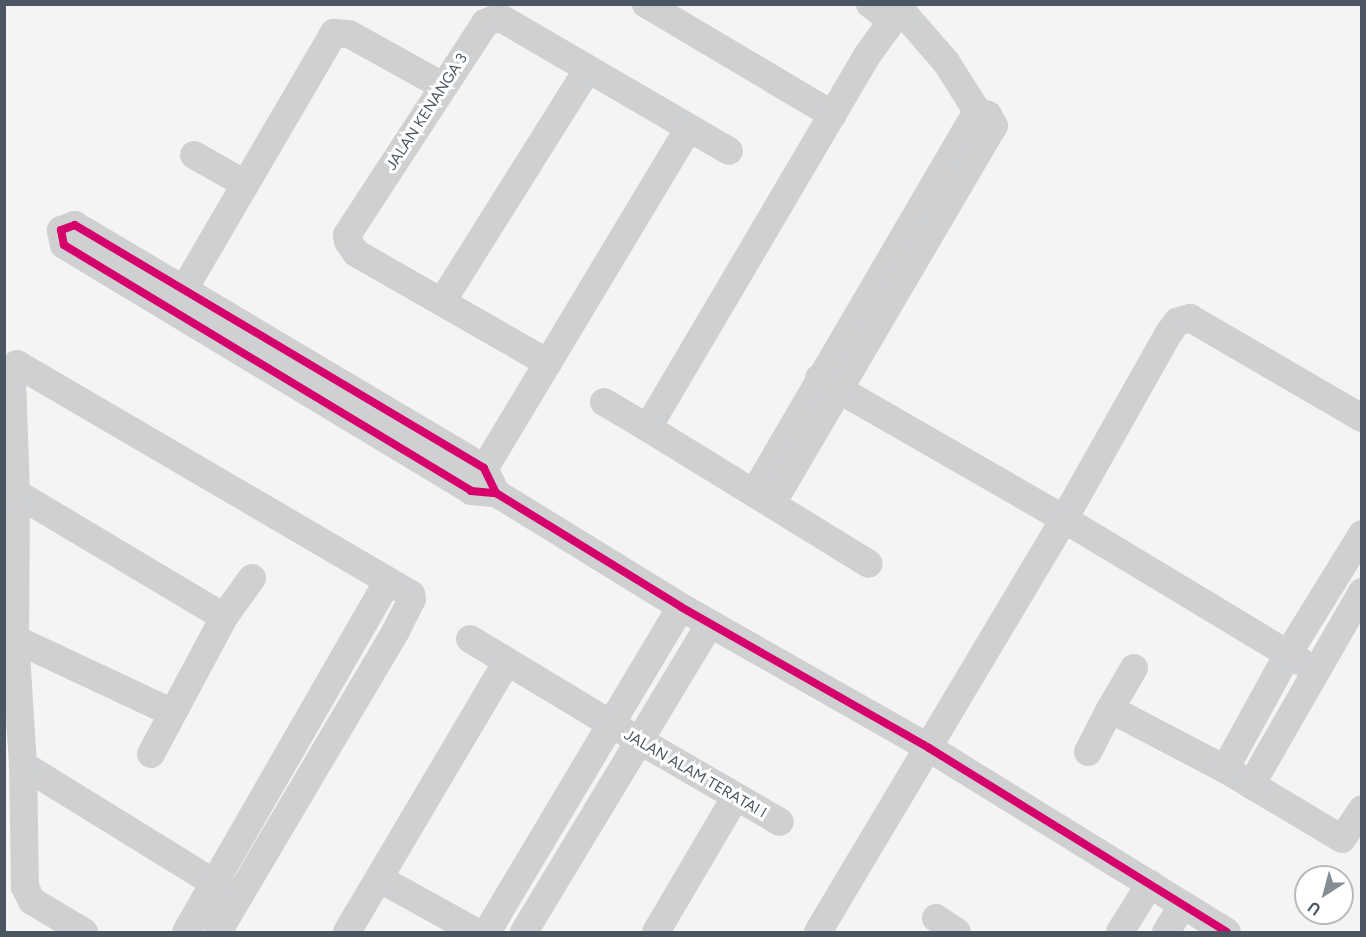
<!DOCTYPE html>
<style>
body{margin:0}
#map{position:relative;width:1366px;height:937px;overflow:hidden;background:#f4f4f4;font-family:Figtree,sans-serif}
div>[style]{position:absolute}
.minor>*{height:28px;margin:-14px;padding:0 14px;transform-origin:14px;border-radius:14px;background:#ced0d2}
.cycleway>*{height:8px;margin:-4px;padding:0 4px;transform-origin:4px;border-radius:4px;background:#d6006c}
span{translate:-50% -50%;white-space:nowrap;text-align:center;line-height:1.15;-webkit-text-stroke:6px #fff;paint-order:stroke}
.street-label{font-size:15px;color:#4a5661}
.frame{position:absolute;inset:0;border:6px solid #4a5661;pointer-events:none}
.north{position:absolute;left:1294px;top:865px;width:60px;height:60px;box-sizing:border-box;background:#fff;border:2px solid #b7bbc0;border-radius:50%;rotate:216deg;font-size:16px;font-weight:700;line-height:24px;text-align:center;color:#4a5661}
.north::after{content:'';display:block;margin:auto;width:21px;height:27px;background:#868d94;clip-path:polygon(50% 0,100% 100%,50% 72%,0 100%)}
</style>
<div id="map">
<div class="minor">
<div style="left:646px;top:4px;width:217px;rotate:30.7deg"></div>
<div style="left:870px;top:4px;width:28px;rotate:38deg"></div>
<div style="left:194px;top:155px;width:59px;rotate:29.6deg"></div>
<div style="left:443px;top:300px;width:271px;rotate:-57.9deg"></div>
<div style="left:176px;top:303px;width:313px;rotate:-59.7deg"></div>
<div style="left:334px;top:33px;width:15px;rotate:4deg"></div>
<div style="left:349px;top:34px;width:107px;rotate:29deg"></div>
<div style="left:548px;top:363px;width:221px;rotate:-150.2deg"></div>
<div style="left:356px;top:253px;width:14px;rotate:-124deg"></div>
<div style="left:348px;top:241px;width:6px;rotate:-99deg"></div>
<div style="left:347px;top:235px;width:253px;rotate:-56.9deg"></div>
<div style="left:485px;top:23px;width:15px;rotate:-23deg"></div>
<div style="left:499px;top:17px;width:266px;rotate:30.2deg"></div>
<div style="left:819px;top:378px;width:283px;rotate:29.9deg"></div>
<div style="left:1064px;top:519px;width:214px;rotate:-60.6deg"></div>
<div style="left:1169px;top:333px;width:14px;rotate:-54deg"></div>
<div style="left:1177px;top:322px;width:14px;rotate:-17deg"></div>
<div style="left:1190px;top:318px;width:199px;rotate:30.2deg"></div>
<div style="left:604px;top:402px;width:51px;rotate:30.6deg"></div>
<div style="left:475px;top:484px;width:414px;rotate:-59deg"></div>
<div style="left:16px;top:493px;width:242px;rotate:30.8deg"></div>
<div style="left:496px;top:493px;width:28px;rotate:-116deg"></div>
<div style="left:484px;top:468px;width:476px;rotate:-149.3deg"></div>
<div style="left:75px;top:225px;width:15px;rotate:160deg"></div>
<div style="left:61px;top:230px;width:15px;rotate:79deg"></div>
<div style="left:64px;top:245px;width:476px;rotate:31.1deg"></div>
<div style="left:471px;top:491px;width:25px;rotate:5deg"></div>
<div style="left:496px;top:493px;width:217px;rotate:31.6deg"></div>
<div style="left:681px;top:607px;width:285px;rotate:29.6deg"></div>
<div style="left:929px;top:748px;width:350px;rotate:31.7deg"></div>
<div style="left:754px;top:493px;width:442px;rotate:-59.7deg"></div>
<div style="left:773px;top:502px;width:436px;rotate:-59.6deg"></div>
<div style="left:994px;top:126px;width:13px;rotate:-119deg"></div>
<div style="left:988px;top:115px;width:12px;rotate:-160deg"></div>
<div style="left:977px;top:111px;width:58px;rotate:-122.3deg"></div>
<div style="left:946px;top:62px;width:61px;rotate:-131deg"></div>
<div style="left:906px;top:16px;width:7px;rotate:-164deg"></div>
<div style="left:899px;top:14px;width:10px;rotate:135deg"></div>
<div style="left:892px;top:21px;width:41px;rotate:126deg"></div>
<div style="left:868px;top:54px;width:434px;rotate:120.5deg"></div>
<div style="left:648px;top:428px;width:259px;rotate:31.6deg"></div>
<div style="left:15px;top:639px;width:172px;rotate:25.1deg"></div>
<div style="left:470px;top:639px;width:165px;rotate:31.1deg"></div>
<div style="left:611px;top:724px;width:136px;rotate:-59.1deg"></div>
<div style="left:1134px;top:668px;width:48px;rotate:120.3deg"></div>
<div style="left:1110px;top:709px;width:130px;rotate:27.6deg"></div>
<div style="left:1225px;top:769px;width:136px;rotate:30.9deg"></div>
<div style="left:1342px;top:839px;width:36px;rotate:-56deg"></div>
<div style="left:1088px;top:752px;width:48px;rotate:-62.9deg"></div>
<div style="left:151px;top:754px;width:155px;rotate:-61.9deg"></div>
<div style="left:224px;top:617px;width:48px;rotate:-54.3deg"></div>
<div style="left:23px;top:765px;width:243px;rotate:31.7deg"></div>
<div style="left:1225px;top:769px;width:131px;rotate:-61.3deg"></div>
<div style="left:1288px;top:654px;width:17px;rotate:31deg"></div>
<div style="left:1251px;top:785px;width:223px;rotate:-60.1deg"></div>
<div style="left:380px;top:879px;width:110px;rotate:28.9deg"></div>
<div style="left:936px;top:918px;width:25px;rotate:34deg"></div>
<div style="left:84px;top:932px;width:61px;rotate:-149.2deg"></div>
<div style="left:32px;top:901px;width:16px;rotate:-117deg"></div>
<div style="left:25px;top:887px;width:122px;rotate:-90.9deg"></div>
<div style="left:23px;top:765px;width:126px;rotate:-93.6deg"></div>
<div style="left:15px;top:639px;width:146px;rotate:-89.6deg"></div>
<div style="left:16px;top:493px;width:117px;rotate:-92deg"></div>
<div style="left:12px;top:376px;width:13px;rotate:-67deg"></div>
<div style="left:17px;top:364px;width:456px;rotate:30.3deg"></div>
<div style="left:411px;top:594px;width:5px;rotate:79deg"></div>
<div style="left:412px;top:599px;width:36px;rotate:117deg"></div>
<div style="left:396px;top:631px;width:350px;rotate:120.6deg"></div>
<div style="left:186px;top:932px;width:405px;rotate:-60.1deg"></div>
<div style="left:347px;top:932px;width:312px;rotate:-59.4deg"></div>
<div style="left:487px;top:932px;width:242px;rotate:-59.2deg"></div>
<div style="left:611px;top:724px;width:195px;rotate:30.1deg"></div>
<div style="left:524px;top:932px;width:360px;rotate:-58.9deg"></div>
<div style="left:656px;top:932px;width:156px;rotate:-59.5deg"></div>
<div style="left:818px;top:932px;width:481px;rotate:-59.2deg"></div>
<div style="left:1064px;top:519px;width:262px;rotate:31.1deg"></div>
<div style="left:1288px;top:654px;width:141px;rotate:-58.3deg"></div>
<div style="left:1120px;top:932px;width:57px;rotate:-58deg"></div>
<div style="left:1166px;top:932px;width:32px;rotate:-58deg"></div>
</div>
<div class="cycleway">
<div style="left:496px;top:493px;width:28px;rotate:-116deg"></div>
<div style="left:484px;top:468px;width:476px;rotate:-149.3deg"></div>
<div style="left:75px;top:225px;width:15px;rotate:160deg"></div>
<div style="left:61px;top:230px;width:15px;rotate:79deg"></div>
<div style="left:64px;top:245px;width:476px;rotate:31.1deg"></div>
<div style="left:471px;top:491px;width:25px;rotate:5deg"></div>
<div style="left:496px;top:493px;width:217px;rotate:31.6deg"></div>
<div style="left:681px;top:607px;width:285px;rotate:29.6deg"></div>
<div style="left:929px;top:748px;width:350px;rotate:31.7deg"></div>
</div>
<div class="street-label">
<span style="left:427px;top:112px;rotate:-57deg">JALAN KENANGA 3</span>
<span style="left:695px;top:774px;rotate:30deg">JALAN ALAM TERATAI I</span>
</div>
<div class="frame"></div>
<div class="north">U</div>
</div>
